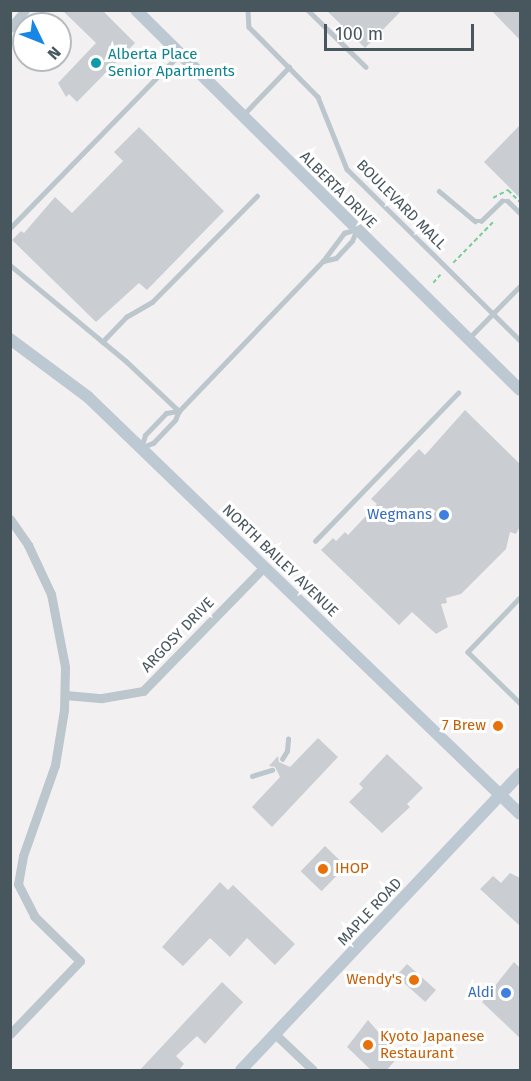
<!DOCTYPE html>
<style>
body{margin:0}
#map{position:relative;width:531px;height:1081px;overflow:hidden;background:#f3f0f1;font-family:"Fira Sans",sans-serif}
div>[style]{position:absolute}
.building>*{inset:0;background:#caced3;transform-origin:0 0}
.path>*{height:1.5px;margin-top:-0.75px;transform-origin:0;background:repeating-linear-gradient(90deg,#77ce9b 0 4.5px,transparent 0 7.5px)}
.lane>*{height:4.5px;margin:-2.25px;padding:0 2.25px;transform-origin:2.25px;border-radius:2.25px;background:#bcc6cd}
.street>*{height:9px;margin:-4.5px;padding:0 4.5px;transform-origin:4.5px;border-radius:4.5px;background:#bcc6cd}
.secondary>*{height:12px;margin:-6px;padding:0 6px;transform-origin:6px;border-radius:6px;background:#bcc9d2}
.dots>*{width:16px;height:16px;translate:-50% -50%;box-sizing:border-box;border:3px solid #fff;border-radius:50%}
span{translate:-50% -50%;white-space:nowrap;text-align:center;line-height:1.15;-webkit-text-stroke:6px #fff;paint-order:stroke}
.culture-label{font-size:15px;color:#0d838f}
.left{translate:0 -50%;text-align:left}
.street-label{font-size:15px;color:#48565e}
.shop-label{font-size:15px;color:#366cbe}
.right{translate:-100% -50%;text-align:right}
.food-label{font-size:15px;color:#c56008}
.frame{position:absolute;inset:0;border:12px solid #48565e;pointer-events:none}
.north{position:absolute;left:12px;top:12px;width:60px;height:60px;box-sizing:border-box;background:#fff;border:2px solid #b6bbbf;border-radius:50%;rotate:133deg;font-size:16px;font-weight:700;line-height:24px;text-align:center;color:#48565e}
.north::after{content:'';display:block;margin:auto;width:21px;height:27px;background:#1886e5;clip-path:polygon(50% 0,100% 100%,50% 72%,0 100%)}
.scale{position:absolute;left:324px;top:24px;width:150px;height:27px;box-sizing:border-box;border:3px solid #48565e;border-top:0;padding-left:8px;font-size:18px;line-height:21px;white-space:nowrap;color:#48565e;-webkit-text-stroke:4px #fff;paint-order:stroke}
</style>
<div id="map">
<div class="building">
<div style="clip-path:polygon(62px 10px,102px 10px,135px 43px,77px 102px,69px 94px,66px 97px,58px 83px,96px 43px)"></div>
<div style="clip-path:polygon(326px 10px,402px 10px,365px 48px)"></div>
<div style="clip-path:polygon(491px 10px,520px 10px,520px 40px)"></div>
<div style="clip-path:polygon(520px 125px,520px 198px,484px 162px)"></div>
<div style="clip-path:polygon(139px 127px,224px 211px,147px 290px,139px 283px,96px 322px,12px 240px,21px 231px,24px 233px,55px 197px,72px 213px,123px 161px,114px 152px)"></div>
<div style="clip-path:polygon(465px 410px,520px 464px,520px 526px,516px 534px,510px 532px,506px 549px,461px 594px,446px 598px,447px 603px,441px 604px,448px 627px,436px 634px,412px 612px,399px 625px,321px 550px,333px 538px,336px 541px,345px 532px,348px 535px,377px 504px,371px 499px,419px 449px,425px 455px)"></div>
<div style="clip-path:polygon(318px 738px,338px 757px,272px 827px,252px 807px,280px 777px,275px 767px,269px 766px,278px 756px,279px 762px,290px 767px)"></div>
<div style="clip-path:polygon(387px 754px,423px 788px,407px 804px,410px 807px,382px 833px,349px 802px,363px 788px,359px 784px)"></div>
<div style="left:325px;top:846px;width:29px;height:35px;rotate:44deg"></div>
<div style="clip-path:polygon(510px 873px,520px 878px,520px 926px,480px 889px,493px 876px,501px 883px)"></div>
<div style="clip-path:polygon(220px 882px,228px 890px,233px 885px,295px 944px,275px 965px,247px 938px,230px 957px,210px 938px,183px 966px,162px 947px)"></div>
<div style="clip-path:polygon(514px 962px,520px 968px,520px 1038px,482px 1002px)"></div>
<div style="left:407px;top:964px;width:39px;height:16px;rotate:42deg"></div>
<div style="clip-path:polygon(222px 982px,243px 1002px,205px 1044px,197px 1036px,176px 1056px,184px 1064px,178px 1071px,139px 1071px)"></div>
<div style="clip-path:polygon(368px 1020px,399px 1056px,386px 1071px,372px 1071px,347px 1047px)"></div>
</div>
<div class="path">
<div style="left:493px;top:198px;width:17px;rotate:-28deg"></div>
<div style="left:508px;top:190px;width:17px;rotate:45deg"></div>
<div style="left:453px;top:263px;width:60px;rotate:-45.7deg"></div>
<div style="left:433px;top:283px;width:11px;rotate:-49deg"></div>
</div>
<div class="lane">
<div style="left:248px;top:10px;width:17px;rotate:87deg"></div>
<div style="left:249px;top:27px;width:98px;rotate:45.4deg"></div>
<div style="left:318px;top:97px;width:78px;rotate:68.1deg"></div>
<div style="left:347px;top:169px;width:243px;rotate:44.7deg"></div>
<div style="left:308px;top:10px;width:81px;rotate:44.5deg"></div>
<div style="left:244px;top:114px;width:65px;rotate:-46.2deg"></div>
<div style="left:439px;top:191px;width:47px;rotate:39.8deg"></div>
<div style="left:475px;top:221px;width:6px"></div>
<div style="left:481px;top:221px;width:29px;rotate:-44deg"></div>
<div style="left:502px;top:201px;width:6px"></div>
<div style="left:508px;top:201px;width:17px;rotate:45deg"></div>
<div style="left:10px;top:228px;width:242px;rotate:-45.7deg"></div>
<div style="left:323px;top:261px;width:13px;rotate:-13deg"></div>
<div style="left:336px;top:258px;width:23px;rotate:-47deg"></div>
<div style="left:352px;top:241px;width:11px;rotate:-68deg"></div>
<div style="left:10px;top:265px;width:151px;rotate:39.6deg"></div>
<div style="left:126px;top:361px;width:73px;rotate:43.3deg"></div>
<div style="left:469px;top:338px;width:73px;rotate:-45.6deg"></div>
<div style="left:102px;top:342px;width:35px;rotate:-46deg"></div>
<div style="left:126px;top:317px;width:30px;rotate:-30deg"></div>
<div style="left:152px;top:302px;width:149px;rotate:-45.3deg"></div>
<div style="left:142px;top:445px;width:10px;rotate:-73deg"></div>
<div style="left:145px;top:435px;width:30px;rotate:-46deg"></div>
<div style="left:166px;top:413px;width:13px;rotate:-9deg"></div>
<div style="left:143px;top:447px;width:11px;rotate:-22deg"></div>
<div style="left:153px;top:443px;width:32px;rotate:-46deg"></div>
<div style="left:175px;top:420px;width:10px;rotate:-66deg"></div>
<div style="left:179px;top:411px;width:208px;rotate:-46.2deg"></div>
<div style="left:323px;top:261px;width:35px;rotate:-53deg"></div>
<div style="left:344px;top:233px;width:10px;rotate:-17deg"></div>
<div style="left:315px;top:541px;width:206px;rotate:-46deg"></div>
<div style="left:520px;top:598px;width:75px;rotate:133.9deg"></div>
<div style="left:468px;top:652px;width:73px;rotate:44.4deg"></div>
<div style="left:282px;top:759px;width:9px;rotate:-58deg"></div>
<div style="left:287px;top:751px;width:12px;rotate:-85deg"></div>
<div style="left:252px;top:776px;width:21px;rotate:-17deg"></div>
</div>
<div class="street">
<div style="left:10px;top:28px;width:23px;rotate:-50deg"></div>
<div style="left:10px;top:519px;width:32px;rotate:55deg"></div>
<div style="left:28px;top:545px;width:54px;rotate:64.9deg"></div>
<div style="left:51px;top:594px;width:74px;rotate:79.1deg"></div>
<div style="left:65px;top:667px;width:43px;rotate:91.3deg"></div>
<div style="left:64px;top:710px;width:56px;rotate:99.3deg"></div>
<div style="left:55px;top:765px;width:96px;rotate:109.4deg"></div>
<div style="left:23px;top:856px;width:28px;rotate:100deg"></div>
<div style="left:18px;top:884px;width:36px;rotate:63deg"></div>
<div style="left:34px;top:916px;width:64px;rotate:44.4deg"></div>
<div style="left:80px;top:961px;width:101px;rotate:133.8deg"></div>
<div style="left:65px;top:695px;width:37px;rotate:5deg"></div>
<div style="left:102px;top:698px;width:42px;rotate:-9.7deg"></div>
<div style="left:143px;top:691px;width:173px;rotate:-45.7deg"></div>
<div style="left:275px;top:1034px;width:52px;rotate:43.5deg"></div>
</div>
<div class="secondary">
<div style="left:136px;top:10px;width:540px;rotate:44.7deg"></div>
<div style="left:10px;top:339px;width:97px;rotate:36.6deg"></div>
<div style="left:88px;top:397px;width:600px;rotate:43.99deg"></div>
<div style="left:241px;top:1070px;width:407px;rotate:-46.7deg"></div>
</div>
<div class="dots">
<div style="left:96px;top:63px;background:#0f9aa8"></div>
<div style="left:444px;top:515px;background:#3f7fe0"></div>
<div style="left:498px;top:726px;background:#e8710a"></div>
<div style="left:323px;top:869px;background:#e8710a"></div>
<div style="left:414px;top:980px;background:#e8710a"></div>
<div style="left:506px;top:993px;background:#3f7fe0"></div>
<div style="left:368px;top:1045px;background:#e8710a"></div>
</div>
<div class="culture-label">
<span class="left" style="left:108px;top:63px">Alberta Place<br>Senior Apartments</span>
</div>
<div class="street-label">
<span style="left:338px;top:190px;rotate:45deg">ALBERTA DRIVE</span>
<span style="left:401px;top:205px;rotate:45deg">BOULEVARD MALL</span>
<span style="left:280px;top:561px;rotate:44deg">NORTH BAILEY AVENUE</span>
<span style="left:178px;top:635px;rotate:-46deg">ARGOSY DRIVE</span>
<span style="left:370px;top:912px;rotate:-47deg">MAPLE ROAD</span>
</div>
<div class="shop-label">
<span class="right" style="left:432px;top:515px">Wegmans</span>
<span class="right" style="left:494px;top:993px">Aldi</span>
</div>
<div class="food-label">
<span class="right" style="left:486px;top:726px">7 Brew</span>
<span class="left" style="left:335px;top:869px">IHOP</span>
<span class="right" style="left:402px;top:980px">Wendy's</span>
<span class="left" style="left:380px;top:1045px">Kyoto Japanese<br>Restaurant</span>
</div>
<div class="frame"></div>
<div class="north">N</div>
<div class="scale">100 m</div>
</div>
